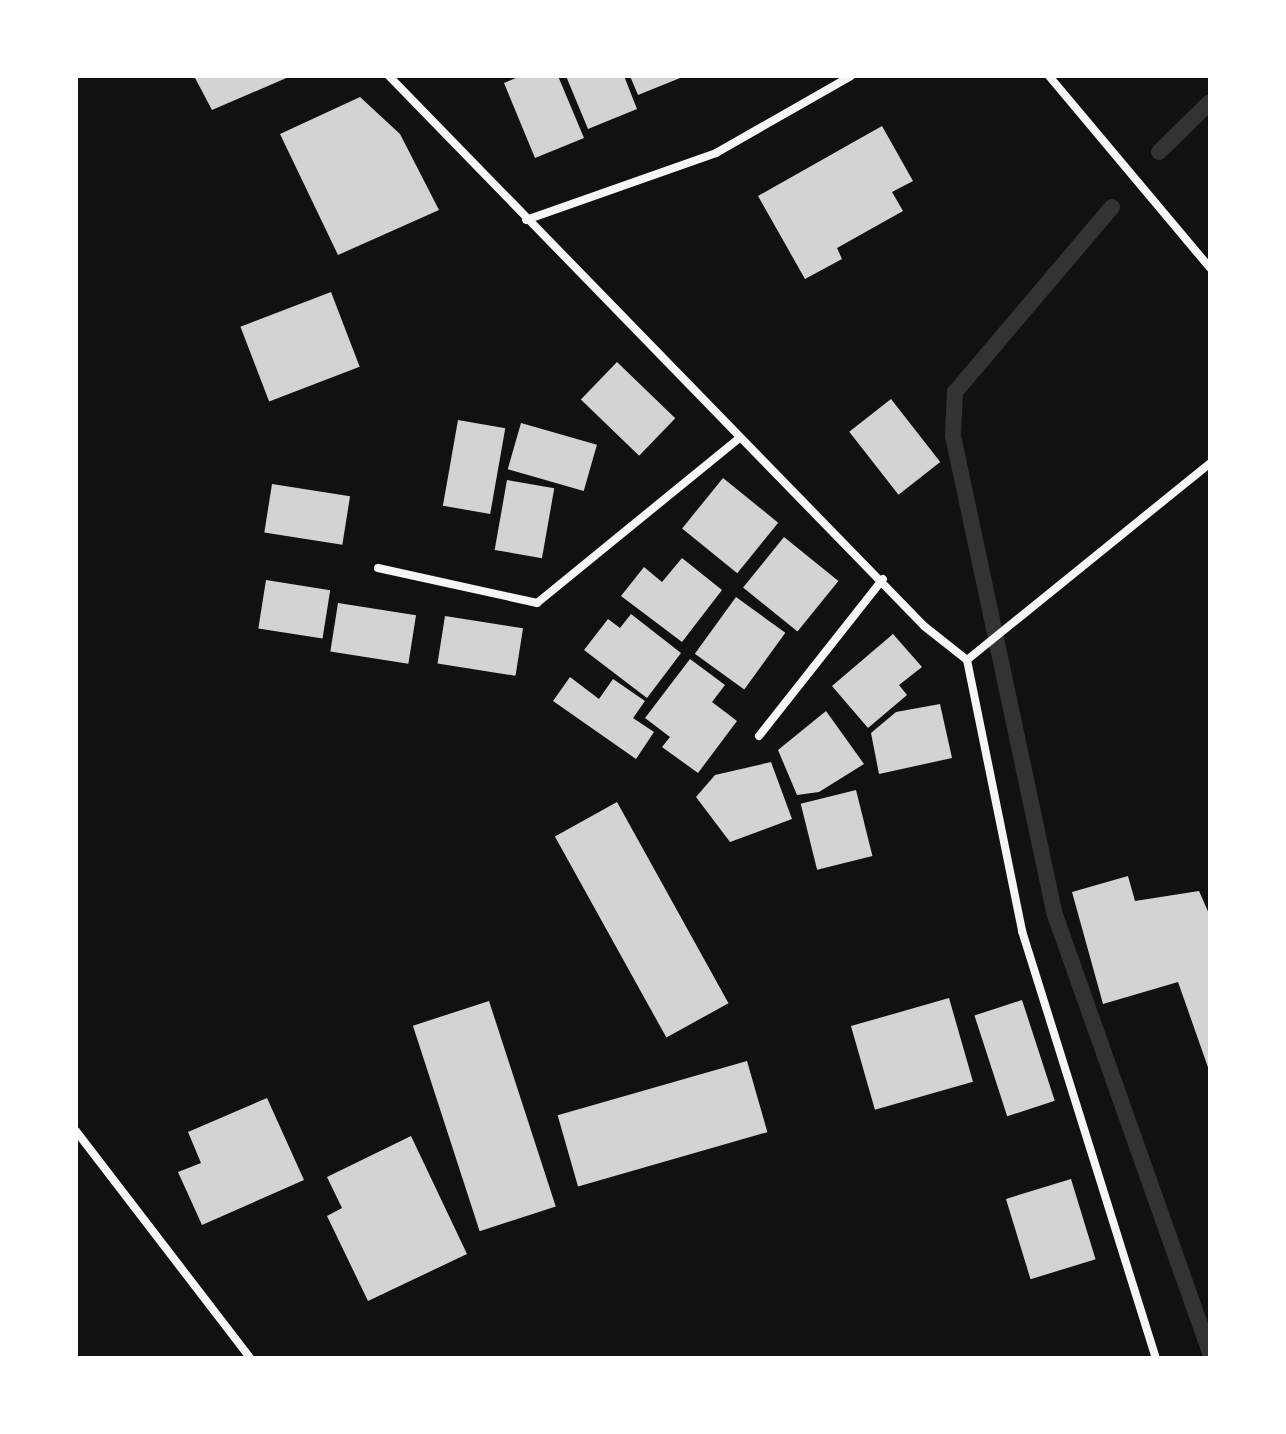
<!DOCTYPE html>
<style>
body{margin:0}
#map{position:relative;width:1286px;height:1434px;overflow:hidden;background:#111;font-family:"PT Serif",serif}
div>[style]{position:absolute}
.stream>*{height:16px;margin:-8px;padding:0 8px;transform-origin:8px;border-radius:8px;background:#333}
.building>*{inset:0;background:#d3d3d3;transform-origin:0 0}
.minor>*{height:8px;margin:-4px;padding:0 4px;transform-origin:4px;border-radius:4px;background:#f5f5f5}
span{translate:-50% -50%;white-space:nowrap;text-align:center;line-height:1.15;-webkit-text-stroke:8px #fff;paint-order:stroke}
.frame{position:absolute;inset:0;border:78px solid #fff;pointer-events:none}
</style>
<div id="map">
<div class="stream">
<div style="left:1159px;top:152px;width:71px;rotate:-44.4deg"></div>
<div style="left:1112px;top:207px;width:243px;rotate:130.3deg"></div>
<div style="left:955px;top:392px;width:44px;rotate:92.6deg"></div>
<div style="left:953px;top:436px;width:487px;rotate:78deg"></div>
<div style="left:1054px;top:912px;width:468px;rotate:70.5deg"></div>
</div>
<div class="building">
<div style="clip-path:polygon(194px 76px,291px 76px,212px 110px)"></div>
<div style="clip-path:polygon(521px 76px,558px 76px,584px 138px,535px 158px,504px 83px)"></div>
<div style="clip-path:polygon(566px 76px,624px 76px,637px 109px,588px 129px)"></div>
<div style="clip-path:polygon(630px 76px,685px 76px,638px 95px)"></div>
<div style="clip-path:polygon(360px 97px,400px 134px,439px 210px,338px 255px,280px 134px)"></div>
<div style="clip-path:polygon(882px 126px,913px 181px,892px 192px,903px 211px,837px 248px,842px 259px,805px 279px,758px 196px)"></div>
<div style="left:331px;top:292px;width:80px;height:97px;rotate:69deg"></div>
<div style="left:617px;top:362px;width:81px;height:52px;rotate:44deg"></div>
<div style="left:891px;top:399px;width:80px;height:53px;rotate:52deg"></div>
<div style="left:458px;top:420px;width:48px;height:87px;rotate:10deg"></div>
<div style="left:521px;top:423px;width:79px;height:48px;rotate:16deg"></div>
<div style="left:723px;top:478px;width:71px;height:65px;rotate:39deg"></div>
<div style="left:507px;top:480px;width:48px;height:71px;rotate:10deg"></div>
<div style="left:272px;top:484px;width:79px;height:49px;rotate:9deg"></div>
<div style="left:784px;top:537px;width:70px;height:65px;rotate:39deg"></div>
<div style="clip-path:polygon(682px 558px,722px 590px,682px 642px,621px 596px,644px 567px,662px 582px)"></div>
<div style="left:266px;top:580px;width:65px;height:49px;rotate:9deg"></div>
<div style="left:736px;top:597px;width:61px;height:70px;rotate:36deg"></div>
<div style="left:338px;top:603px;width:79px;height:49px;rotate:9deg"></div>
<div style="clip-path:polygon(631px 614px,681px 653px,647px 698px,584px 650px,608px 619px,620px 628px)"></div>
<div style="left:445px;top:616px;width:79px;height:48px;rotate:9deg"></div>
<div style="clip-path:polygon(893px 634px,922px 667px,899px 685px,907px 695px,868px 728px,832px 686px)"></div>
<div style="clip-path:polygon(690px 659px,725px 685px,712px 702px,737px 721px,698px 773px,662px 747px,670px 737px,645px 718px)"></div>
<div style="clip-path:polygon(570px 677px,599px 699px,613px 679px,645px 701px,633px 718px,654px 732px,636px 759px,553px 701px)"></div>
<div style="clip-path:polygon(940px 704px,952px 758px,879px 774px,871px 733px,896px 712px)"></div>
<div style="clip-path:polygon(826px 711px,864px 764px,819px 792px,797px 795px,778px 750px)"></div>
<div style="clip-path:polygon(771px 762px,792px 819px,730px 842px,696px 797px,715px 775px)"></div>
<div style="left:856px;top:790px;width:68px;height:57px;rotate:76deg"></div>
<div style="left:617px;top:802px;width:230px;height:71px;rotate:61deg"></div>
<div style="clip-path:polygon(1128px 876px,1135px 901px,1199px 891px,1210px 916px,1210px 1073px,1178px 982px,1103px 1004px,1072px 892px)"></div>
<div style="left:949px;top:998px;width:87px;height:102px;rotate:74deg"></div>
<div style="left:1022px;top:1000px;width:106px;height:50px;rotate:72deg"></div>
<div style="left:489px;top:1001px;width:216px;height:80px;rotate:72deg"></div>
<div style="left:747px;top:1061px;width:74px;height:197px;rotate:74deg"></div>
<div style="clip-path:polygon(267px 1098px,304px 1180px,202px 1225px,178px 1172px,201px 1163px,188px 1132px)"></div>
<div style="clip-path:polygon(411px 1136px,467px 1254px,368px 1301px,327px 1216px,342px 1208px,327px 1177px)"></div>
<div style="left:1071px;top:1179px;width:84px;height:68px;rotate:73deg"></div>
</div>
<div class="minor">
<div style="left:389px;top:76px;width:767px;rotate:45.79deg"></div>
<div style="left:924px;top:626px;width:55px;rotate:38.3deg"></div>
<div style="left:967px;top:660px;width:277px;rotate:78.5deg"></div>
<div style="left:1022px;top:931px;width:448px;rotate:72.6deg"></div>
<div style="left:1049px;top:76px;width:251px;rotate:50deg"></div>
<div style="left:526px;top:220px;width:201px;rotate:-19.4deg"></div>
<div style="left:716px;top:153px;width:155px;rotate:-29.7deg"></div>
<div style="left:378px;top:568px;width:163px;rotate:12.4deg"></div>
<div style="left:537px;top:603px;width:261px;rotate:-39.2deg"></div>
<div style="left:967px;top:660px;width:313px;rotate:-39deg"></div>
<div style="left:759px;top:736px;width:200px;rotate:-51.7deg"></div>
<div style="left:76px;top:1131px;width:286px;rotate:52.5deg"></div>
</div>
<div class="frame"></div>
</div>
